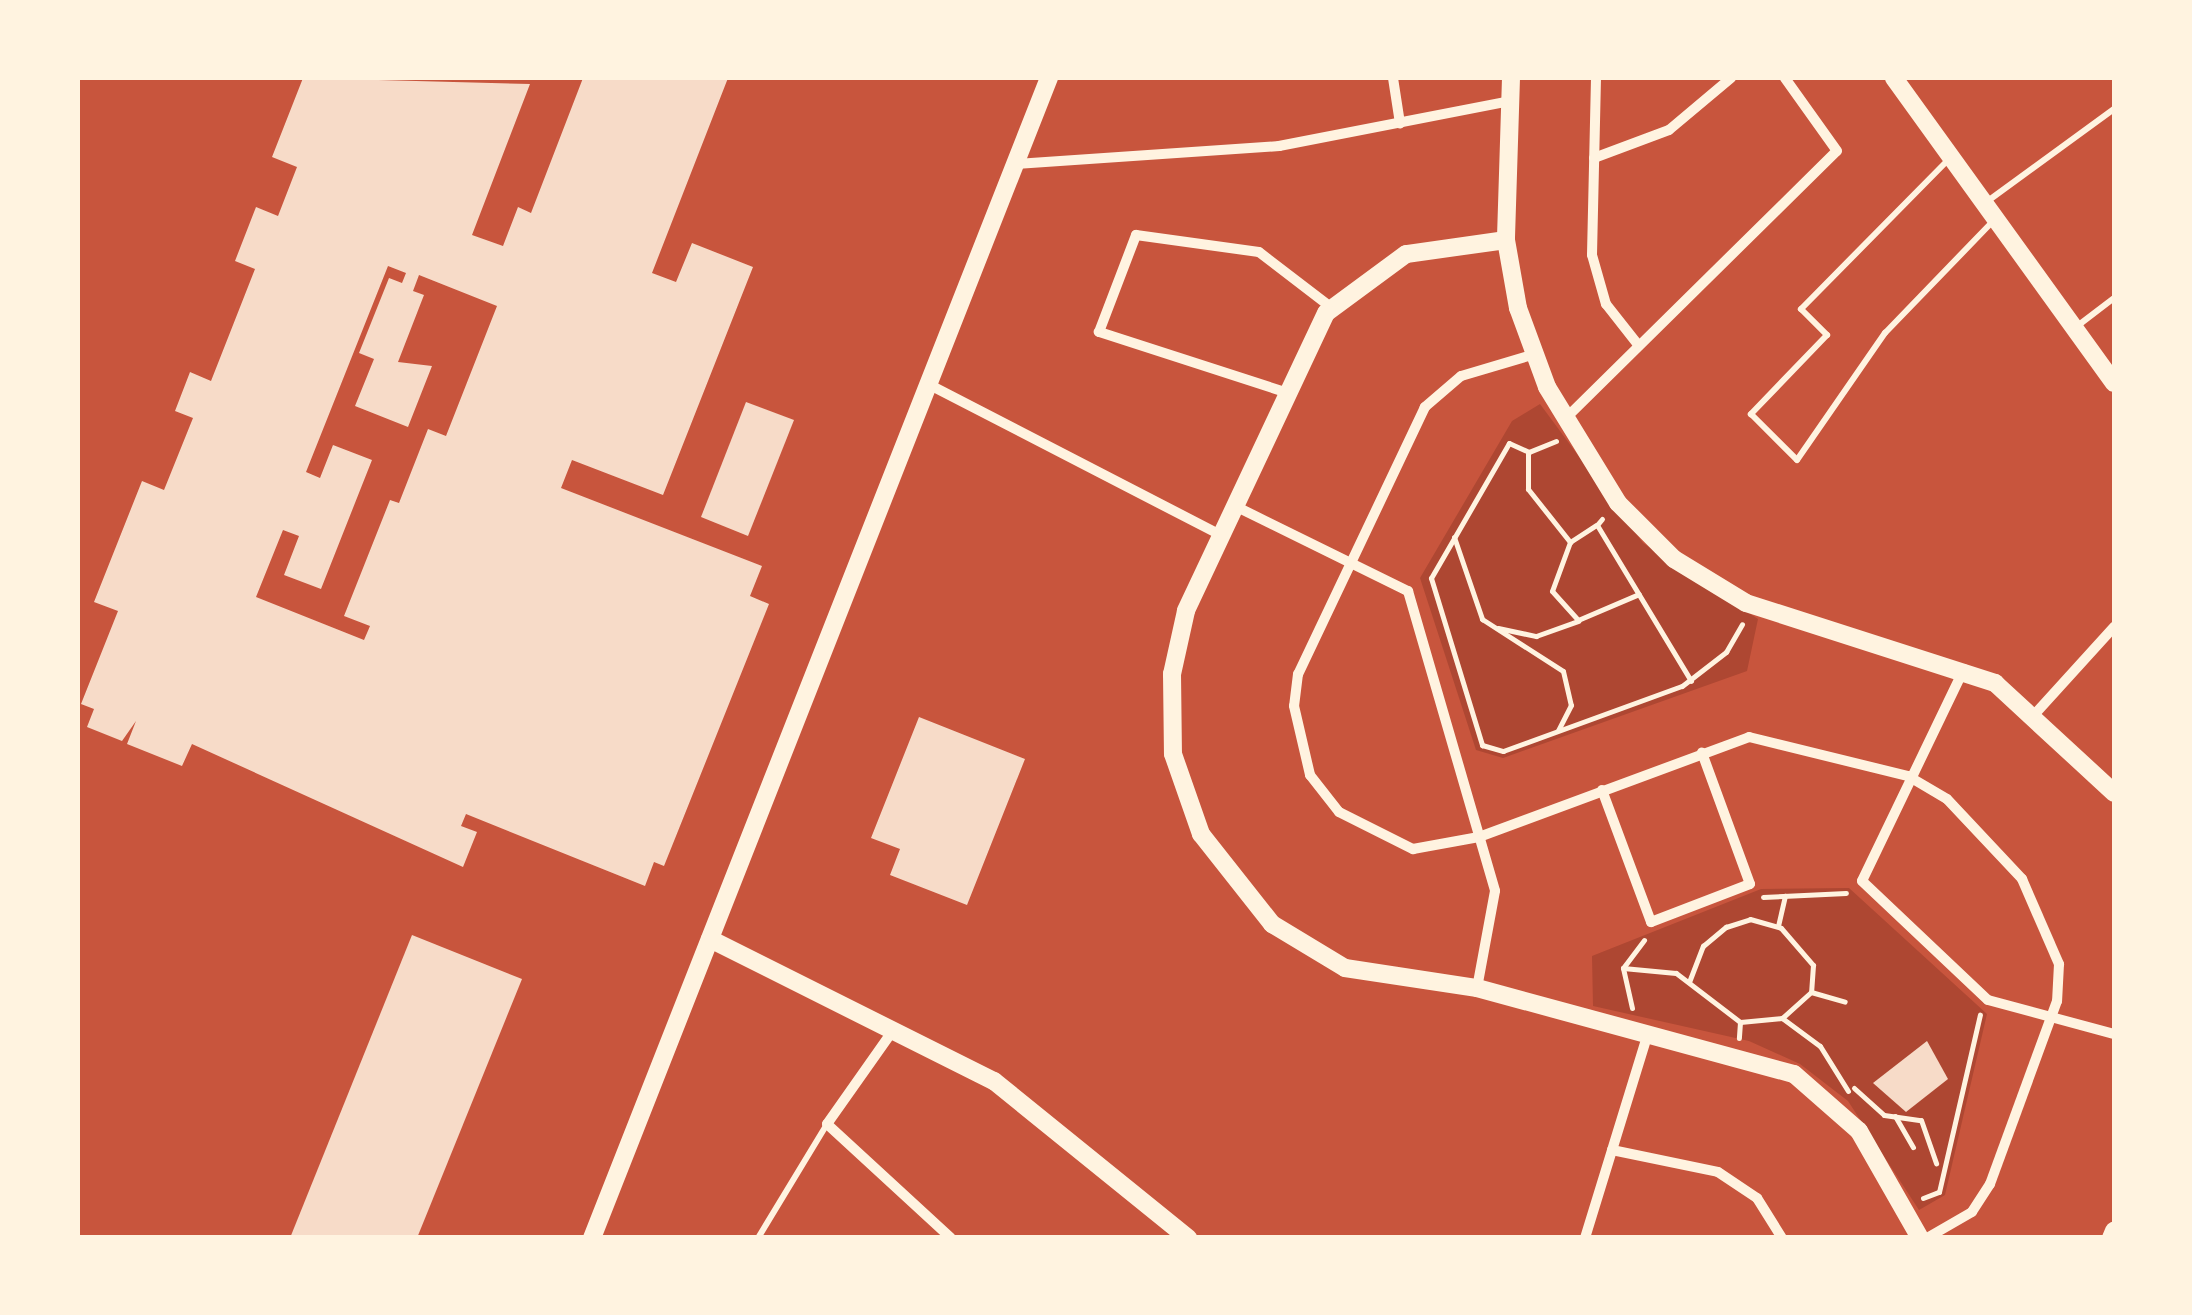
<!DOCTYPE html>
<style>
body{margin:0}
#map{position:relative;width:2192px;height:1315px;overflow:hidden;background:#c8553d;font-family:Commissioner,sans-serif}
div>[style]{position:absolute}
[style*='--x']{left:calc(var(--x)*1px);top:calc(var(--y)*1px);width:calc(var(--w)*1px);rotate:calc(var(--a)*1deg)}
.green>*{inset:0;background:#ae4732}
.building>*{inset:0;background:#f7dbc8}
.path>*{height:5px;margin:-2.5px;padding:0 2.5px;transform-origin:2.5px;border-radius:2.5px;background:#fff3e0}
.service>*{height:6px;margin:-3px;padding:0 3px;transform-origin:3px;border-radius:3px;background:#fff3e0}
.minor>*{height:10px;margin:-5px;padding:0 5px;transform-origin:5px;border-radius:5px;background:#fff3e0}
.tertiary>*{height:18px;margin:-9px;padding:0 9px;transform-origin:9px;border-radius:9px;background:#fff3e0}
span{translate:-50% -50%;white-space:nowrap;text-align:center;line-height:1.15;-webkit-text-stroke:10px #fff3e0;paint-order:stroke}
.frame{position:absolute;inset:0;border:80px solid #fff3e0;pointer-events:none}
</style>
<div id="map">
<div class="green">
<i style="clip-path:polygon(1540px 404px,1643px 543px,1758px 619px,1747px 671px,1503px 758px,1476px 750px,1420px 578px,1512px 421px)"></i>
<i style="clip-path:polygon(1849px 888px,1987px 1014px,1945px 1195px,1919px 1210px,1848px 1101px,1800px 1064px,1749px 1041px,1593px 1006px,1592px 956px,1761px 889px)"></i>
</div>
<div class="building">
<i style="clip-path:polygon(evenodd,303px 78px,530px 84px,472px 235px,503px 246px,518px 207px,531px 213px,583px 78px,728px 78px,652px 273px,676px 282px,692px 243px,753px 267px,663px 495px,572px 460px,561px 488px,762px 566px,750px 596px,769px 604px,664px 866px,654px 862px,645px 886px,466px 814px,461px 826px,477px 832px,463px 867px,192px 744px,182px 766px,127px 744px,136px 721px,122px 741px,87px 727px,94px 709px,81px 704px,118px 611px,94px 602px,142px 481px,164px 490px,193px 418px,175px 411px,190px 372px,211px 381px,255px 269px,235px 261px,256px 207px,278px 216px,297px 167px,272px 157px,303px 78px,388px 266px,406px 273px,402px 283px,389px 278px,359px 353px,374px 359px,355px 406px,408px 427px,432px 366px,398px 362px,424px 295px,413px 291px,419px 275px,497px 306px,446px 436px,428px 429px,399px 503px,390px 500px,344px 616px,370px 626px,364px 640px,256px 597px,283px 530px,299px 536px,284px 575px,321px 589px,372px 460px,333px 445px,320px 478px,306px 472px,388px 266px)"></i>
<i style="clip-path:polygon(746px 402px,794px 420px,748px 536px,701px 517px)"></i>
<i style="clip-path:polygon(919px 717px,1025px 759px,967px 905px,890px 875px,900px 849px,871px 838px)"></i>
<i style="clip-path:polygon(412px 935px,522px 979px,417px 1238px,290px 1238px)"></i>
<i style="clip-path:polygon(1927px 1041px,1948px 1079px,1906px 1112px,1873px 1083px)"></i>
</div>
<div class="path">
<i style="--x:1556;--y:441;--w:29;--a:158"></i>
<i style="--x:1529;--y:452;--w:22;--a:-156"></i>
<i style="--x:1509;--y:443;--w:156;--a:120"></i>
<i style="--x:1431;--y:578;--w:175;--a:73"></i>
<i style="--x:1482;--y:745;--w:22;--a:16"></i>
<i style="--x:1503;--y:751;--w:190;--a:-20"></i>
<i style="--x:1682;--y:686;--w:56;--a:-37.7"></i>
<i style="--x:1726;--y:652;--w:32;--a:-60"></i>
<i style="--x:1528;--y:452;--w:37;--a:90"></i>
<i style="--x:1528;--y:489;--w:68;--a:51.6"></i>
<i style="--x:1570;--y:542;--w:31;--a:-33"></i>
<i style="--x:1602;--y:519;--w:8;--a:130"></i>
<i style="--x:1597;--y:525;--w:182;--a:58.9"></i>
<i style="--x:1454;--y:537;--w:87;--a:71.1"></i>
<i style="--x:1482;--y:619;--w:96;--a:32.7"></i>
<i style="--x:1563;--y:671;--w:35;--a:77"></i>
<i style="--x:1571;--y:705;--w:28;--a:117"></i>
<i style="--x:1570;--y:542;--w:52;--a:110.2"></i>
<i style="--x:1552;--y:591;--w:39;--a:48"></i>
<i style="--x:1578;--y:620;--w:66;--a:-23.1"></i>
<i style="--x:1498;--y:628;--w:39;--a:12"></i>
<i style="--x:1536;--y:636;--w:45;--a:-19.7"></i>
<i style="--x:1763;--y:897;--w:83;--a:-2.8"></i>
<i style="--x:1778;--y:926;--w:31;--a:-77"></i>
<i style="--x:1623;--y:968;--w:53;--a:5.4"></i>
<i style="--x:1676;--y:973;--w:81;--a:37.4"></i>
<i style="--x:1740;--y:1022;--w:16;--a:94"></i>
<i style="--x:1689;--y:982;--w:39;--a:-69"></i>
<i style="--x:1703;--y:946;--w:30;--a:-40"></i>
<i style="--x:1726;--y:927;--w:25;--a:-18"></i>
<i style="--x:1750;--y:919;--w:32;--a:16"></i>
<i style="--x:1781;--y:928;--w:49;--a:49.1"></i>
<i style="--x:1813;--y:965;--w:27;--a:94"></i>
<i style="--x:1811;--y:992;--w:39;--a:138"></i>
<i style="--x:1782;--y:1018;--w:42;--a:174.6"></i>
<i style="--x:1811;--y:992;--w:35;--a:16"></i>
<i style="--x:1632;--y:1008;--w:41;--a:-102.7"></i>
<i style="--x:1623;--y:968;--w:35;--a:-53"></i>
<i style="--x:1782;--y:1018;--w:47;--a:36.4"></i>
<i style="--x:1820;--y:1046;--w:53;--a:58.1"></i>
<i style="--x:1854;--y:1088;--w:40;--a:42"></i>
<i style="--x:1884;--y:1115;--w:37;--a:8"></i>
<i style="--x:1921;--y:1120;--w:46;--a:70.8"></i>
<i style="--x:1895;--y:1116;--w:36;--a:60"></i>
<i style="--x:1923;--y:1198;--w:17;--a:-21"></i>
<i style="--x:1939;--y:1192;--w:182;--a:-77"></i>
</div>
<div class="service">
<i style="--x:1949;--y:159;--w:211;--a:134.6"></i>
<i style="--x:1801;--y:309;--w:37;--a:45"></i>
<i style="--x:1827;--y:335;--w:110;--a:133.9"></i>
<i style="--x:1751;--y:414;--w:65;--a:45"></i>
<i style="--x:1797;--y:460;--w:155;--a:-55.3"></i>
<i style="--x:1885;--y:333;--w:156;--a:-46"></i>
<i style="--x:1985;--y:203;--w:160;--a:-36.1"></i>
<i style="--x:2076;--y:327;--w:48;--a:-37.3"></i>
<i style="--x:758;--y:1238;--w:133;--a:-58.8"></i>
</div>
<div class="minor">
<i style="--x:1393;--y:78;--w:46;--a:81.2"></i>
<i style="--x:1596;--y:78;--w:177;--a:91.3"></i>
<i style="--x:1592;--y:255;--w:51;--a:74.1"></i>
<i style="--x:1606;--y:304;--w:53;--a:51.8"></i>
<i style="--x:1594;--y:158;--w:80;--a:-20.5"></i>
<i style="--x:1669;--y:130;--w:81;--a:-40"></i>
<i style="--x:1016;--y:164;--w:264;--a:-3.9"></i>
<i style="--x:1279;--y:146;--w:235;--a:-11"></i>
<i style="--x:1535;--y:354;--w:77;--a:163.4"></i>
<i style="--x:1461;--y:376;--w:48;--a:139.3"></i>
<i style="--x:1425;--y:407;--w:296;--a:115.4"></i>
<i style="--x:1298;--y:674;--w:32;--a:97"></i>
<i style="--x:1294;--y:706;--w:71;--a:76.9"></i>
<i style="--x:1310;--y:775;--w:47;--a:51.9"></i>
<i style="--x:1339;--y:812;--w:83;--a:26.6"></i>
<i style="--x:1413;--y:849;--w:67;--a:-10.3"></i>
<i style="--x:1479;--y:837;--w:288;--a:-20.3"></i>
<i style="--x:1749;--y:737;--w:164;--a:13.8"></i>
<i style="--x:1908;--y:776;--w:45;--a:30.5"></i>
<i style="--x:1947;--y:799;--w:110;--a:46.8"></i>
<i style="--x:2022;--y:879;--w:93;--a:66.5"></i>
<i style="--x:2059;--y:964;--w:37;--a:93"></i>
<i style="--x:2057;--y:1001;--w:195;--a:110.1"></i>
<i style="--x:1990;--y:1184;--w:33;--a:123"></i>
<i style="--x:1972;--y:1212;--w:52;--a:150"></i>
<i style="--x:928;--y:384;--w:329;--a:27.3"></i>
<i style="--x:1288;--y:393;--w:199;--a:-162.1"></i>
<i style="--x:1099;--y:332;--w:104;--a:-69.1"></i>
<i style="--x:1136;--y:235;--w:124;--a:7.9"></i>
<i style="--x:1259;--y:252;--w:92;--a:37.5"></i>
<i style="--x:1566;--y:418;--w:380;--a:-44.6"></i>
<i style="--x:1837;--y:151;--w:90;--a:-125.5"></i>
<i style="--x:1235;--y:506;--w:193;--a:26.2"></i>
<i style="--x:1408;--y:591;--w:312;--a:73.8"></i>
<i style="--x:1495;--y:891;--w:99;--a:100.5"></i>
<i style="--x:1964;--y:669;--w:235;--a:115.7"></i>
<i style="--x:1862;--y:881;--w:173;--a:43.4"></i>
<i style="--x:1988;--y:1000;--w:131;--a:15.1"></i>
<i style="--x:2035;--y:714;--w:118;--a:-47.8"></i>
<i style="--x:1602;--y:790;--w:141;--a:69.6"></i>
<i style="--x:1651;--y:922;--w:106;--a:-21"></i>
<i style="--x:1750;--y:884;--w:140;--a:-110.1"></i>
<i style="--x:894;--y:1029;--w:116;--a:125.2"></i>
<i style="--x:827;--y:1124;--w:168;--a:42.6"></i>
<i style="--x:1612;--y:1150;--w:108;--a:11.7"></i>
<i style="--x:1718;--y:1172;--w:47;--a:33.7"></i>
<i style="--x:1757;--y:1198;--w:47;--a:58"></i>
<i style="--x:1585;--y:1238;--w:214;--a:-72.9"></i>
</div>
<div class="tertiary">
<i style="--x:1511;--y:78;--w:162;--a:91.8"></i>
<i style="--x:1506;--y:240;--w:69;--a:80"></i>
<i style="--x:1518;--y:308;--w:84;--a:69.8"></i>
<i style="--x:1547;--y:387;--w:136;--a:58.5"></i>
<i style="--x:1618;--y:503;--w:79;--a:45"></i>
<i style="--x:1674;--y:559;--w:84;--a:31.4"></i>
<i style="--x:1746;--y:603;--w:262;--a:17.8"></i>
<i style="--x:1995;--y:683;--w:162;--a:42.7"></i>
<i style="--x:1894;--y:78;--w:376;--a:54.2"></i>
<i style="--x:1506;--y:240;--w:101;--a:172"></i>
<i style="--x:1406;--y:254;--w:99;--a:143.6"></i>
<i style="--x:1326;--y:313;--w:329;--a:115.2"></i>
<i style="--x:1186;--y:611;--w:65;--a:102.5"></i>
<i style="--x:1172;--y:674;--w:80;--a:89.3"></i>
<i style="--x:1173;--y:754;--w:85;--a:70.7"></i>
<i style="--x:1201;--y:834;--w:115;--a:51.7"></i>
<i style="--x:1272;--y:924;--w:85;--a:31.1"></i>
<i style="--x:1345;--y:968;--w:134;--a:8.6"></i>
<i style="--x:1477;--y:988;--w:328;--a:15.2"></i>
<i style="--x:1794;--y:1074;--w:86;--a:41.2"></i>
<i style="--x:1859;--y:1131;--w:123;--a:60.3"></i>
<i style="--x:710;--y:939;--w:318;--a:26.6"></i>
<i style="--x:994;--y:1081;--w:250;--a:39"></i>
<i style="--x:592;--y:1238;--w:1247;--a:-68.5"></i>
<i style="--x:2111;--y:1238;--w:8;--a:-67"></i>
</div>
<div class="frame"></div>
</div>
